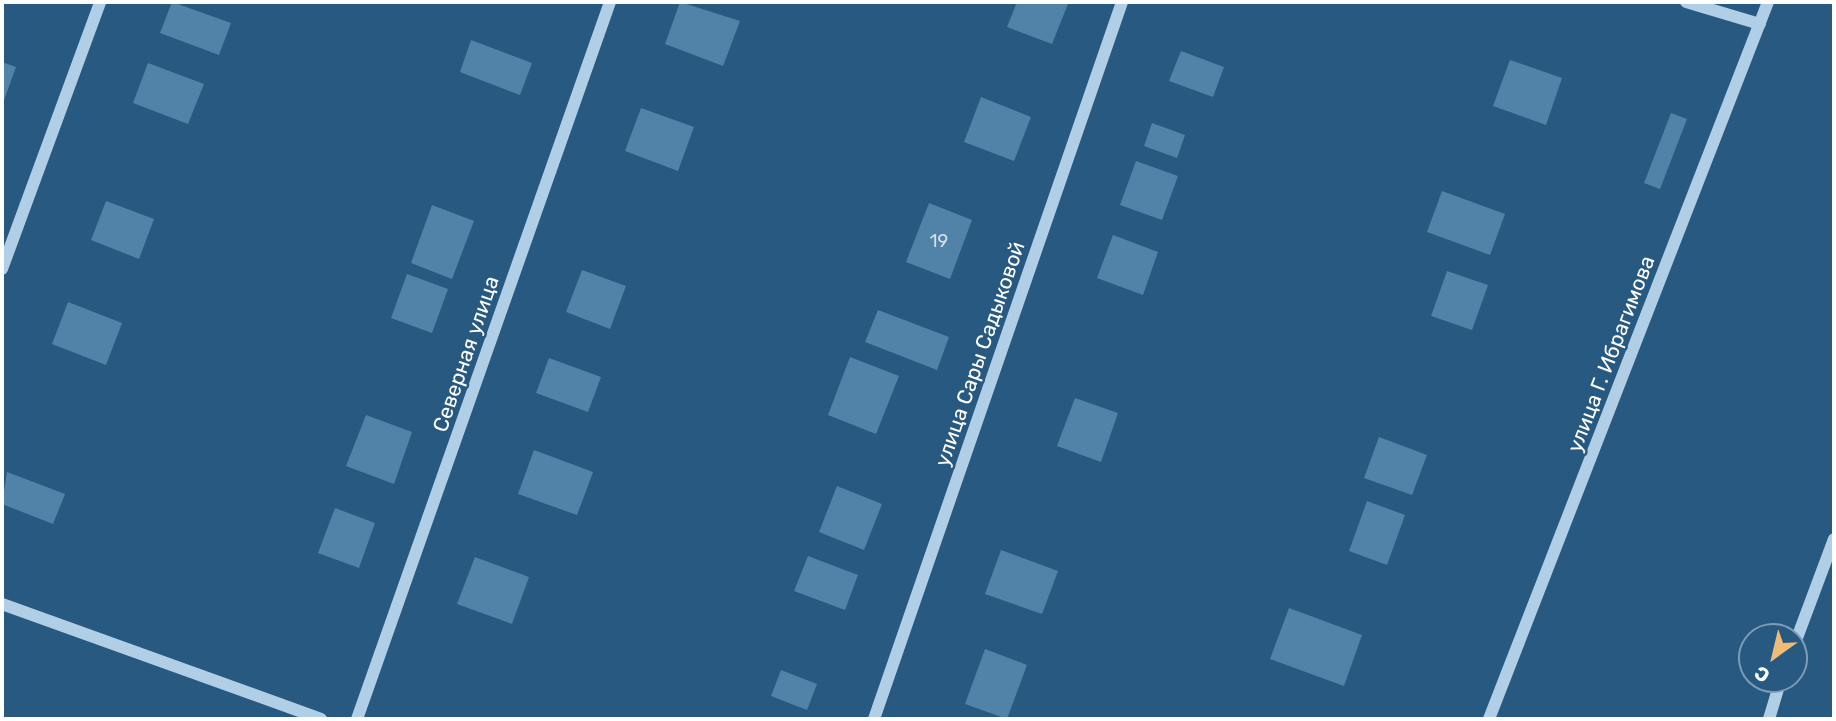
<!DOCTYPE html>
<meta charset="utf-8">
<style>
body{margin:0}
#map{position:relative;width:1836px;height:721px;overflow:hidden;background:#285981;font-family:Rubik,sans-serif}
div>[style]{position:absolute}
[style*='--x']{left:calc(var(--x)*1px);top:calc(var(--y)*1px);width:calc(var(--w)*1px);rotate:calc(var(--a)*1deg)}
.building>*{inset:0;background:#5183a9}
.minor>*{height:12px;margin:-6px;padding:0 6px;transform-origin:6px;border-radius:6px;background:#b0cfe6}
span{translate:-50% -50%;white-space:nowrap;text-align:center;line-height:1.15;-webkit-text-stroke:5px #285981;paint-order:stroke}
.number-label{font-size:18px;color:#d4e0ea}
.number-label span{-webkit-text-stroke-width:0}
.street-label{font-size:21px;color:#fff}
.frame{position:absolute;inset:0;border:4px solid #fff;pointer-events:none}
.north{position:absolute;left:1738px;top:623px;width:70px;height:70px;box-sizing:border-box;background:#285981;border:2px solid #7e9bb3;border-radius:50%;rotate:214deg;font-size:19px;font-weight:700;line-height:28px;text-align:center;color:#fff}
.north::after{content:'';display:block;margin:auto;width:24px;height:32px;background:#edbd77;clip-path:polygon(50% 0,100% 100%,50% 72%,0 100%)}
</style>
<div id="map">
<div class="building">
<i style="clip-path:polygon(172px 2px,231px 23px,219px 55px,160px 33px)"></i>
<i style="clip-path:polygon(680px 2px,740px 21px,723px 66px,665px 44px)"></i>
<i style="clip-path:polygon(1017px 2px,1068px 4px,1052px 44px,1007px 27px)"></i>
<i style="clip-path:polygon(471px 40px,532px 63px,520px 95px,460px 72px)"></i>
<i style="clip-path:polygon(1181px 51px,1224px 67px,1213px 97px,1169px 81px)"></i>
<i style="clip-path:polygon(1510px 60px,1562px 78px,1546px 125px,1493px 106px)"></i>
<i style="clip-path:polygon(2px 62px,16px 67px,4px 100px,2px 99px)"></i>
<i style="clip-path:polygon(148px 63px,204px 84px,188px 124px,133px 103px)"></i>
<i style="clip-path:polygon(981px 97px,1031px 117px,1014px 161px,964px 142px)"></i>
<i style="clip-path:polygon(641px 108px,694px 127px,678px 171px,625px 151px)"></i>
<i style="clip-path:polygon(1671px 113px,1687px 119px,1660px 189px,1644px 183px)"></i>
<i style="clip-path:polygon(1152px 123px,1185px 135px,1177px 158px,1144px 146px)"></i>
<i style="clip-path:polygon(1136px 161px,1178px 176px,1162px 220px,1120px 205px)"></i>
<i style="clip-path:polygon(1442px 191px,1505px 214px,1490px 255px,1427px 232px)"></i>
<i style="clip-path:polygon(106px 201px,154px 219px,139px 259px,91px 240px)"></i>
<i style="clip-path:polygon(929px 203px,972px 220px,950px 279px,906px 262px)"></i>
<i style="clip-path:polygon(432px 205px,474px 221px,452px 279px,411px 263px)"></i>
<i style="clip-path:polygon(1113px 235px,1158px 252px,1143px 295px,1097px 278px)"></i>
<i style="clip-path:polygon(582px 270px,626px 286px,610px 329px,566px 312px)"></i>
<i style="clip-path:polygon(1447px 271px,1488px 285px,1472px 330px,1431px 316px)"></i>
<i style="clip-path:polygon(407px 274px,448px 289px,432px 333px,391px 318px)"></i>
<i style="clip-path:polygon(68px 302px,122px 323px,106px 365px,52px 344px)"></i>
<i style="clip-path:polygon(878px 310px,949px 337px,937px 370px,865px 342px)"></i>
<i style="clip-path:polygon(850px 357px,899px 376px,876px 434px,828px 415px)"></i>
<i style="clip-path:polygon(549px 358px,601px 377px,588px 412px,536px 393px)"></i>
<i style="clip-path:polygon(1075px 398px,1118px 413px,1101px 462px,1057px 446px)"></i>
<i style="clip-path:polygon(366px 415px,412px 432px,394px 484px,346px 466px)"></i>
<i style="clip-path:polygon(1379px 437px,1427px 455px,1412px 495px,1364px 478px)"></i>
<i style="clip-path:polygon(534px 450px,593px 472px,577px 515px,518px 494px)"></i>
<i style="clip-path:polygon(7px 472px,65px 494px,53px 524px,2px 504px)"></i>
<i style="clip-path:polygon(837px 486px,882px 504px,864px 550px,819px 532px)"></i>
<i style="clip-path:polygon(1367px 501px,1405px 515px,1387px 565px,1349px 551px)"></i>
<i style="clip-path:polygon(335px 508px,375px 523px,359px 568px,318px 553px)"></i>
<i style="clip-path:polygon(1001px 550px,1058px 571px,1042px 614px,985px 594px)"></i>
<i style="clip-path:polygon(808px 556px,858px 575px,845px 610px,794px 591px)"></i>
<i style="clip-path:polygon(475px 557px,529px 577px,512px 624px,457px 604px)"></i>
<i style="clip-path:polygon(1289px 608px,1362px 635px,1344px 686px,1270px 659px)"></i>
<i style="clip-path:polygon(985px 649px,1027px 665px,1007px 719px,965px 704px)"></i>
<i style="clip-path:polygon(781px 670px,817px 684px,807px 710px,771px 696px)"></i>
</div>
<div class="minor">
<i style="--x:1686;--y:2;--w:77;--a:16.6"></i>
<i style="--x:2;--y:269;--w:284;--a:-69.8"></i>
<i style="--x:2;--y:604;--w:339;--a:19.8"></i>
<i style="--x:1794;--y:646;--w:114;--a:-69.5"></i>
<i style="--x:357;--y:719;--w:760;--a:-70.56"></i>
<i style="--x:874;--y:719;--w:759;--a:-70.92"></i>
<i style="--x:1489;--y:719;--w:769;--a:-68.74"></i>
<i style="--x:1769;--y:719;--w:42;--a:-73.3"></i>
</div>
<div class="number-label">
<span style="left:939px;top:241px">19</span>
</div>
<div class="street-label">
<span style="left:466px;top:354px;rotate:-71deg">Северная улица</span>
<span style="left:980px;top:354px;rotate:-71deg">улица Сары Садыковой</span>
<span style="left:1611px;top:354px;rotate:-69deg">улица Г. Ибрагимова</span>
</div>
<div class="frame"></div>
<div class="north">С</div>
</div>
